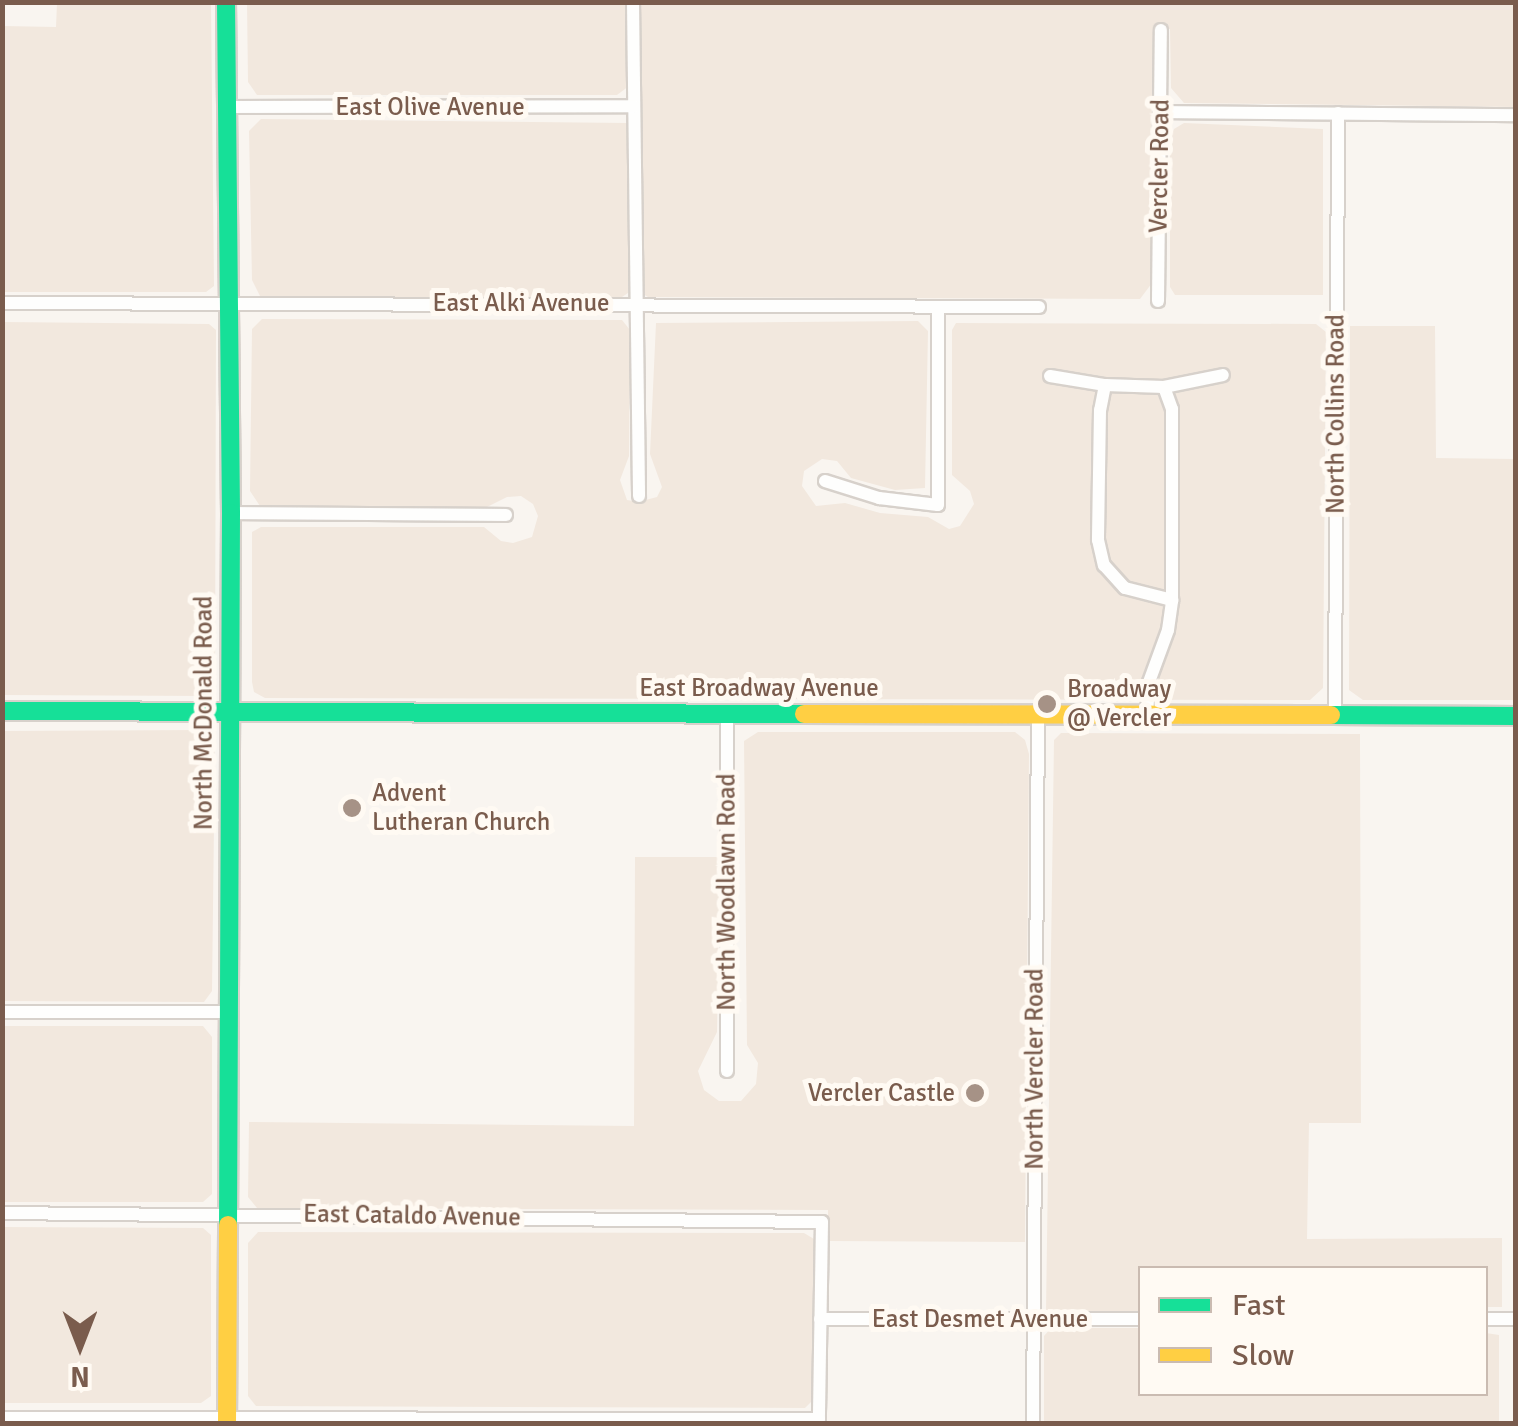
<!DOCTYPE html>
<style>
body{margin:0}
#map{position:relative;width:1518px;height:1426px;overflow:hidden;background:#f9f5f0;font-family:Signika,sans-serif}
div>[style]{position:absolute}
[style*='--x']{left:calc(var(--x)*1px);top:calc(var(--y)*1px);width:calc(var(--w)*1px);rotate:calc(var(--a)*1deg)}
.residential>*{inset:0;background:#f2e8de}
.roads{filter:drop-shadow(2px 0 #d7d1cb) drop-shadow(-2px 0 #d7d1cb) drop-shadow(0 2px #d7d1cb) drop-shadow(0 -2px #d7d1cb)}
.street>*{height:12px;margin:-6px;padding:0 6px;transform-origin:6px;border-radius:6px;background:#fefefd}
.fast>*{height:18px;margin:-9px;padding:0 9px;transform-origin:9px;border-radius:9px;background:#16e098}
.slow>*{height:18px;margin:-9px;padding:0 9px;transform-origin:9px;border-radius:9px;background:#ffcf43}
.dots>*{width:28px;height:28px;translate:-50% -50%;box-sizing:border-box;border:5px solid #fffaf3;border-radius:50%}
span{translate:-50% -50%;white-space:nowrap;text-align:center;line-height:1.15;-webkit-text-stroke:10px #fffaf3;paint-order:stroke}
.street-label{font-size:25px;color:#7a5c4d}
.poi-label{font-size:25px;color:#7a5c4d}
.left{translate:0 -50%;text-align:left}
.right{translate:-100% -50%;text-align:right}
.frame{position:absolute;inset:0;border:5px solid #7a5c4d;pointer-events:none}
.legend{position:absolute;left:1138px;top:1266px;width:350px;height:130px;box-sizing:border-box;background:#fffaf3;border:2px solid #cabbb1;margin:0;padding:12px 18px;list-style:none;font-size:30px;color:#7a5c4d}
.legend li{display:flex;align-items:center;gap:20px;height:50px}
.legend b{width:50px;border:2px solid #cabbb1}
.north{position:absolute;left:30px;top:1296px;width:100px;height:100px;-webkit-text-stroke:8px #fffaf3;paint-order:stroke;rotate:180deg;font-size:28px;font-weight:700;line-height:40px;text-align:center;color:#7a5c4d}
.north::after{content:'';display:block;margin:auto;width:35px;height:45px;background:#7a5c4d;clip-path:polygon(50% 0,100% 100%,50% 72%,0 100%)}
</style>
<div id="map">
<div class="residential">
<i style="clip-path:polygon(57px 3px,211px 3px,214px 286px,206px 292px,3px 292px,3px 26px,56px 27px)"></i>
<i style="clip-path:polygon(247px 3px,627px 3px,629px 86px,617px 95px,257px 95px,248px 82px)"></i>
<i style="clip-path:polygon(639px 3px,1515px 3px,1515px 107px,1184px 103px,1171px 88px,1170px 29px,1154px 29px,1152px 283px,1140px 299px,648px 297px,643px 294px)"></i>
<i style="clip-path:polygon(261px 119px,628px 123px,628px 293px,622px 297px,261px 298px,252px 280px,249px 131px)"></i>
<i style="clip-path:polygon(1184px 123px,1323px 129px,1323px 295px,1175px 295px,1170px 287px,1170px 138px,1174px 129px)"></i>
<i style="clip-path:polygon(262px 319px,622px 320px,630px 330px,629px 456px,620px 480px,627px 500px,638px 502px,657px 497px,662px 487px,650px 454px,656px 323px,918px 321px,928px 331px,925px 488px,895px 490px,851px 478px,837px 461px,822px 459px,804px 471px,802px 486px,816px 506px,845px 503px,880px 513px,928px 517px,949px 529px,960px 526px,974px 504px,970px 491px,952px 475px,952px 330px,956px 323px,1316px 324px,1326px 332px,1323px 688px,1310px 700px,265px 698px,254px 692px,252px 682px,252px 532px,261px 527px,484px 527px,501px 541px,513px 543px,532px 537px,538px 516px,533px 504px,521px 496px,507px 497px,485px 508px,260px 506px,250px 491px,252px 329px)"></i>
<i style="clip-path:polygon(3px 322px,209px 324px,216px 330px,215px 689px,207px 696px,3px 695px)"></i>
<i style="clip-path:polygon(1350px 326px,1435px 326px,1436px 458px,1515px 459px,1515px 700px,1363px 700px,1349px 690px)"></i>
<i style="clip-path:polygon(202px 730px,215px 740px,212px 991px,204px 1002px,3px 1001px,3px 731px)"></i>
<i style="clip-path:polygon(758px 732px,1015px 732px,1025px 740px,1029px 754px,1025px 1242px,828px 1241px,828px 1210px,257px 1208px,248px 1197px,249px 1122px,634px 1126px,635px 857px,720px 857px,717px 1032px,698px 1071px,704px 1090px,719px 1101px,741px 1101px,756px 1084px,758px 1063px,747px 1045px,744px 741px)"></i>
<i style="clip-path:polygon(1061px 733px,1360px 734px,1361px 1123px,1309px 1123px,1307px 1239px,1502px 1238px,1502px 1307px,1486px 1307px,1486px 1268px,1140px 1268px,1140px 1315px,1046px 1312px,1054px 740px)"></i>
<i style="clip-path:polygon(3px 1026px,203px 1026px,212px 1037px,212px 1194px,203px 1202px,3px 1202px)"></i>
<i style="clip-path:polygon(3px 1227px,203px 1228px,211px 1235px,211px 1396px,201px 1403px,3px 1403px)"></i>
<i style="clip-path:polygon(258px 1232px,804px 1233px,814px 1239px,818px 1249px,816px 1397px,805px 1408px,256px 1406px,248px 1396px,248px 1243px)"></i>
<i style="clip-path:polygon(1051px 1328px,1140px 1328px,1140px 1394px,1486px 1394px,1486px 1333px,1499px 1335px,1499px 1423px,1044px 1423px,1044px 1336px)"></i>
</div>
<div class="roads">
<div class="street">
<i style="--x:633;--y:2;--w:494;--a:89.3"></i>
<i style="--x:226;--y:107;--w:408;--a:-0.1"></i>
<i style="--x:1161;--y:112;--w:355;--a:0.5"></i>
<i style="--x:1158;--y:301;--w:271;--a:-89.4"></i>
<i style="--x:2;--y:303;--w:1037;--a:0.22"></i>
<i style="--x:1050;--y:376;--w:56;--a:9.3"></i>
<i style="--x:1105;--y:385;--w:59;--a:1.9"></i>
<i style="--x:1164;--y:387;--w:60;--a:-11.5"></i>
<i style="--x:1105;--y:385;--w:25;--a:101"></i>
<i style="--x:1100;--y:410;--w:130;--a:90.9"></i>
<i style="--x:1098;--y:540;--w:26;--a:77"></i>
<i style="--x:1104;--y:565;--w:31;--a:48"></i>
<i style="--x:1125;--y:588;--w:49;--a:14.3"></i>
<i style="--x:825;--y:481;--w:57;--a:17.5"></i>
<i style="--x:879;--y:498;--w:59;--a:6.8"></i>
<i style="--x:938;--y:505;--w:197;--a:-90"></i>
<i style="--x:231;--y:513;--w:275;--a:0.4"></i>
<i style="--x:727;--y:713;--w:358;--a:90"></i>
<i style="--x:1147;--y:714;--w:32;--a:-86"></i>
<i style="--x:1149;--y:682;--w:55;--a:-69.9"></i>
<i style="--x:1168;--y:630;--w:30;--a:-82"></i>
<i style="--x:1172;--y:600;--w:191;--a:-90"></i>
<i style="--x:1172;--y:409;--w:23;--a:-110"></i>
<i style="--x:1335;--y:714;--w:601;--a:-89.71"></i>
<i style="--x:2;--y:1012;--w:226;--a:0"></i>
<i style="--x:2;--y:1213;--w:820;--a:0.63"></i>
<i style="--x:822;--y:1222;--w:197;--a:90.9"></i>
<i style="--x:819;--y:1419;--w:817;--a:-179.93"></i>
<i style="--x:820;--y:1319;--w:320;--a:0"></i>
<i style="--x:1486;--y:1319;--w:30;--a:0"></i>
<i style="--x:1033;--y:1424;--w:710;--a:-89.6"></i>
</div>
<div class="fast">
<i style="--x:226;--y:2;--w:511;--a:89.44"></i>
<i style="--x:231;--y:513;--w:712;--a:90.24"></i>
<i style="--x:2;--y:711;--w:802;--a:0.21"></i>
<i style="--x:1331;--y:715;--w:185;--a:0.3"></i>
</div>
<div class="slow">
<i style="--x:804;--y:714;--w:527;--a:0.11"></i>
<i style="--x:227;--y:1424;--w:199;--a:-89.7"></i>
</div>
</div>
<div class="dots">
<i style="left:1047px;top:704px;background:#a69286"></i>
<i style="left:352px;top:808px;background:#a69286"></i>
<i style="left:975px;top:1093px;background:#a69286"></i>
</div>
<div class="street-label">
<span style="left:430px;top:107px">East Olive Avenue</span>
<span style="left:1160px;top:166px;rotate:-89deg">Vercler Road</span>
<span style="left:521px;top:303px">East Alki Avenue</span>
<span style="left:1336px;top:414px;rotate:-90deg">North Collins Road</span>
<span style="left:759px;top:688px">East Broadway Avenue</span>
<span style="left:204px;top:713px;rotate:-90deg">North McDonald Road</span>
<span style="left:727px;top:892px;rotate:-90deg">North Woodlawn Road</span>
<span style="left:1035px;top:1069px;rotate:-90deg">North Vercler Road</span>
<span style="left:412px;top:1216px;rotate:1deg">East Cataldo Avenue</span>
<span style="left:980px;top:1319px">East Desmet Avenue</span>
</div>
<div class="poi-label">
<span class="left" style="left:1067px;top:704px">Broadway<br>@ Vercler</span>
<span class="left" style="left:372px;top:808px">Advent<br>Lutheran Church</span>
<span class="right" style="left:955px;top:1093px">Vercler Castle</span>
</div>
<div class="frame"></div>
<ul class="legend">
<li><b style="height:12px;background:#16e098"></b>Fast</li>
<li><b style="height:12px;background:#ffcf43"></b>Slow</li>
</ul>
<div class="north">N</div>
</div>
